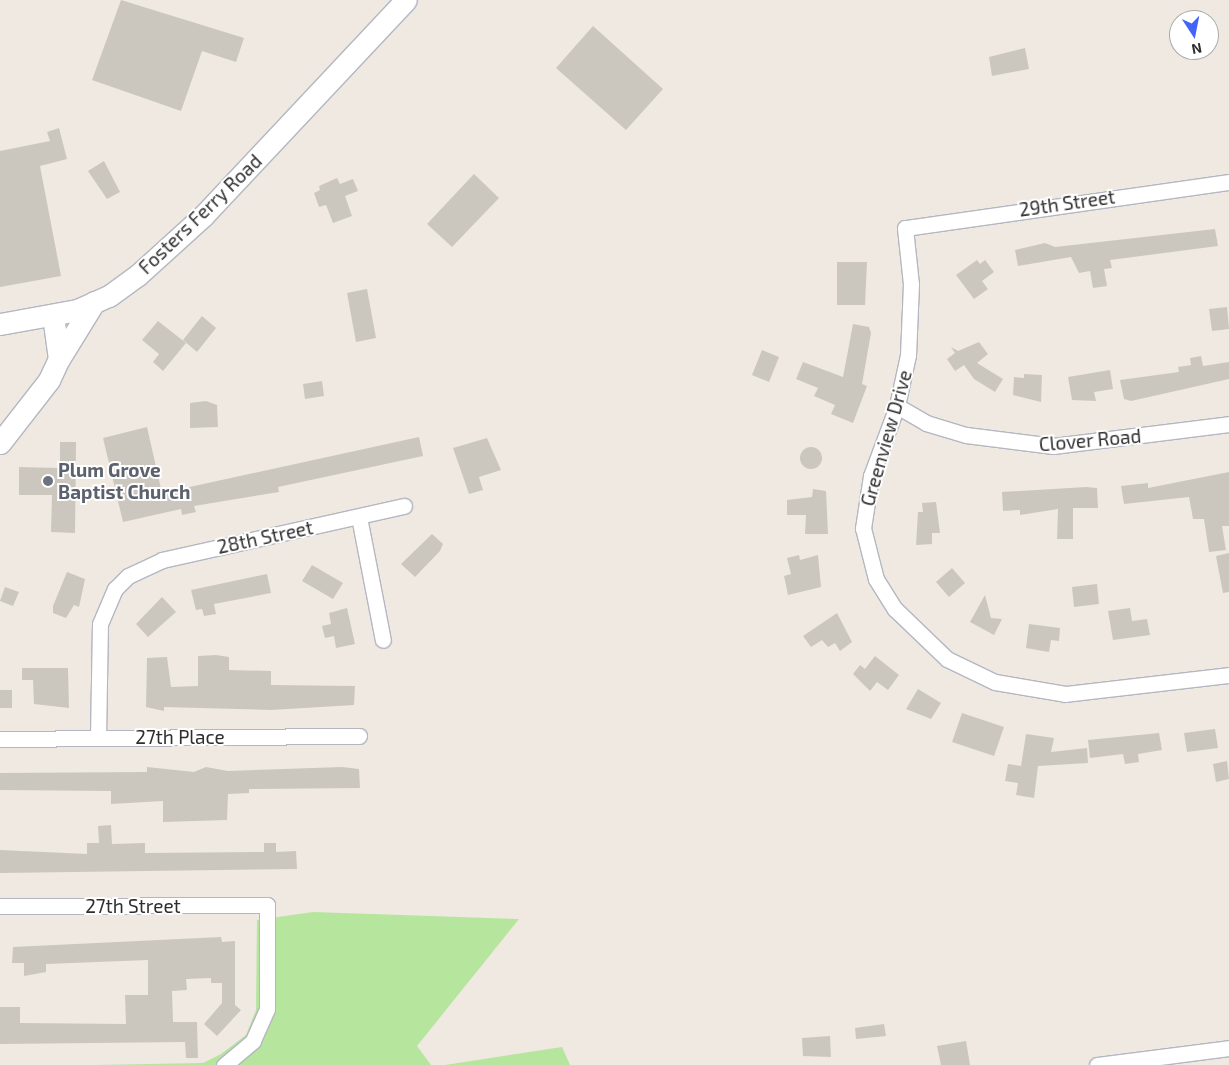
<!DOCTYPE html>
<style>
body{margin:0}
#map{position:relative;width:1229px;height:1065px;overflow:hidden;background:#efe9e1;font-family:"Exo 2",sans-serif}
div>[style]{position:absolute}
[style*='--x']{left:calc(var(--x)*1px);top:calc(var(--y)*1px);width:calc(var(--w)*1px);rotate:calc(var(--a)*1deg)}
.green>*{inset:0;background:#b6e59e}
.building>*{inset:0;background:#cbc7bf}
.round{border-radius:50%}
.roads{filter:drop-shadow(1px 0 #b4b7c1) drop-shadow(-1px 0 #b4b7c1) drop-shadow(0 1px #b4b7c1) drop-shadow(0 -1px #b4b7c1)}
.street>*{height:15px;margin:-7.5px;padding:0 7.5px;transform-origin:7.5px;border-radius:7.5px;background:#fff}
.secondary>*{height:21px;margin:-10.5px;padding:0 10.5px;transform-origin:10.5px;border-radius:10.5px;background:#fff}
.dots>*{width:14px;height:14px;translate:-50% -50%;box-sizing:border-box;border:2px solid #fff;border-radius:50%}
span{translate:-50% -50%;white-space:nowrap;text-align:center;line-height:1.15;-webkit-text-stroke:4px #fff;paint-order:stroke}
.street-label{font-size:19px;color:#2e2e2e}
.worship-label{font-size:19px;color:#5b616d;font-weight:700}
.left{translate:0 -50%;text-align:left}
.north{position:absolute;left:1169px;top:10px;width:50px;height:50px;box-sizing:border-box;background:#fff;border:1px solid #ababab;border-radius:50%;rotate:169deg;font-size:14px;font-weight:700;line-height:20px;text-align:center;color:#2e2e2e}
.north::after{content:'';display:block;margin:auto;width:18px;height:22px;background:#4264fb;clip-path:polygon(50% 0,100% 100%,50% 72%,0 100%)}
</style>
<div id="map">
<div class="green">
<i style="clip-path:polygon(313px 912px,519px 919px,417px 1046px,431px 1065px,96px 1065px,203px 1063px,221px 1054px,246px 1035px,256px 1010px,257px 920px)"></i>
<i style="clip-path:polygon(562px 1047px,570px 1065px,445px 1065px)"></i>
</div>
<div class="building">
<i style="clip-path:polygon(121px 0,244px 38px,236px 62px,202px 51px,181px 111px,92px 80px)"></i>
<i style="clip-path:polygon(593px 26px,663px 89px,626px 130px,556px 68px)"></i>
<i style="clip-path:polygon(1025px 48px,1029px 69px,992px 76px,989px 57px)"></i>
<i style="clip-path:polygon(59px 128px,67px 159px,40px 166px,61px 276px,0 287px,0 151px,50px 141px,47px 132px)"></i>
<i style="clip-path:polygon(104px 161px,120px 192px,107px 199px,88px 171px)"></i>
<i style="clip-path:polygon(474px 174px,499px 198px,452px 247px,427px 224px)"></i>
<i style="clip-path:polygon(337px 178px,340px 184px,353px 179px,358px 191px,345px 196px,352px 216px,333px 223px,326px 205px,319px 207px,314px 193px,320px 190px,319px 186px)"></i>
<i style="clip-path:polygon(1215px 229px,1218px 246px,1110px 260px,1112px 268px,1104px 269px,1107px 286px,1093px 288px,1090px 271px,1079px 273px,1071px 257px,1018px 266px,1015px 250px,1045px 243px,1055px 247px)"></i>
<i style="clip-path:polygon(977px 260px,980px 264px,985px 260px,994px 272px,982px 281px,988px 289px,974px 299px,956px 275px)"></i>
<i style="clip-path:polygon(837px 262px,867px 262px,865px 305px,837px 305px)"></i>
<i style="clip-path:polygon(367px 289px,376px 338px,356px 342px,347px 293px)"></i>
<i style="clip-path:polygon(1227px 307px,1229px 329px,1212px 331px,1209px 309px)"></i>
<i style="clip-path:polygon(202px 316px,216px 328px,197px 352px,183px 340px)"></i>
<i style="clip-path:polygon(158px 321px,186px 343px,163px 371px,153px 362px,159px 354px,142px 340px)"></i>
<i style="clip-path:polygon(853px 324px,869px 327px,871px 333px,862px 384px,867px 386px,853px 423px,831px 414px,835px 405px,814px 396px,818px 388px,796px 379px,803px 362px,843px 377px)"></i>
<i style="clip-path:polygon(979px 342px,988px 354px,977px 363px,1003px 379px,995px 392px,974px 379px,964px 365px,955px 371px,947px 359px,955px 353px,951px 347px,958px 351px)"></i>
<i style="clip-path:polygon(762px 350px,779px 357px,769px 382px,752px 375px)"></i>
<i style="clip-path:polygon(1201px 356px,1203px 366px,1229px 362px,1229px 379px,1131px 401px,1124px 399px,1120px 380px,1179px 372px,1178px 367px,1191px 365px,1190px 358px)"></i>
<i style="clip-path:polygon(1110px 370px,1113px 389px,1094px 392px,1096px 401px,1072px 400px,1068px 377px)"></i>
<i style="clip-path:polygon(1024px 374px,1042px 375px,1041px 402px,1013px 395px,1014px 377px,1024px 378px)"></i>
<i style="clip-path:polygon(322px 381px,324px 396px,305px 399px,303px 384px)"></i>
<i style="clip-path:polygon(206px 401px,217px 405px,218px 427px,190px 428px,190px 403px)"></i>
<i style="clip-path:polygon(147px 427px,162px 493px,419px 437px,423px 456px,278px 487px,279px 492px,194px 506px,196px 512px,182px 515px,181px 509px,123px 522px,103px 438px)"></i>
<i style="clip-path:polygon(487px 438px,501px 470px,479px 477px,483px 490px,469px 494px,453px 448px)"></i>
<i style="clip-path:polygon(60px 442px,76px 442px,75px 533px,51px 532px,52px 495px,19px 495px,19px 467px,60px 468px)"></i>
<i class="round" style="left:800px;top:447px;width:22px;height:22px"></i>
<i style="clip-path:polygon(1229px 472px,1229px 526px,1222px 526px,1226px 550px,1209px 552px,1204px 519px,1193px 519px,1189px 497px,1124px 504px,1121px 486px,1148px 483px,1148px 488px)"></i>
<i style="clip-path:polygon(1086px 487px,1097px 488px,1098px 508px,1073px 508px,1073px 539px,1057px 539px,1058px 509px,1020px 515px,1020px 510px,1003px 511px,1002px 492px)"></i>
<i style="clip-path:polygon(813px 489px,826px 491px,828px 534px,805px 534px,806px 515px,787px 515px,787px 500px,812px 497px)"></i>
<i style="clip-path:polygon(936px 502px,940px 533px,932px 533px,932px 544px,916px 545px,918px 512px,923px 512px,922px 503px)"></i>
<i style="clip-path:polygon(432px 534px,443px 544px,440px 551px,415px 577px,401px 564px)"></i>
<i style="clip-path:polygon(1229px 553px,1229px 592px,1223px 593px,1216px 556px)"></i>
<i style="clip-path:polygon(799px 555px,800px 560px,818px 555px,821px 587px,788px 595px,784px 576px,791px 574px,787px 558px)"></i>
<i style="clip-path:polygon(312px 565px,343px 583px,333px 599px,302px 581px)"></i>
<i style="clip-path:polygon(952px 568px,965px 583px,949px 597px,936px 582px)"></i>
<i style="clip-path:polygon(67px 572px,85px 579px,79px 607px,74px 605px,66px 618px,53px 613px,53px 606px)"></i>
<i style="clip-path:polygon(267px 574px,271px 593px,214px 604px,216px 614px,204px 616px,202px 609px,196px 610px,191px 590px)"></i>
<i style="clip-path:polygon(1097px 584px,1099px 604px,1074px 607px,1072px 587px)"></i>
<i style="clip-path:polygon(5px 587px,19px 592px,13px 606px,0 601px)"></i>
<i style="clip-path:polygon(985px 595px,991px 618px,1002px 619px,994px 635px,970px 622px)"></i>
<i style="clip-path:polygon(162px 597px,176px 612px,148px 637px,136px 624px)"></i>
<i style="clip-path:polygon(347px 608px,355px 644px,336px 648px,334px 636px,325px 638px,322px 626px,331px 624px,329px 613px)"></i>
<i style="clip-path:polygon(1130px 608px,1132px 621px,1147px 619px,1150px 635px,1113px 640px,1108px 611px)"></i>
<i style="clip-path:polygon(837px 613px,852px 642px,840px 651px,835px 643px,828px 647px,822px 640px,811px 647px,803px 636px)"></i>
<i style="clip-path:polygon(1029px 624px,1060px 628px,1059px 641px,1051px 640px,1049px 652px,1026px 648px)"></i>
<i style="clip-path:polygon(216px 655px,229px 657px,229px 670px,271px 671px,271px 685px,355px 686px,354px 705px,271px 710px,164px 707px,164px 711px,146px 707px,147px 658px,167px 657px,171px 687px,198px 686px,198px 656px)"></i>
<i style="clip-path:polygon(875px 656px,899px 675px,888px 690px,877px 682px,870px 691px,853px 674px,860px 665px,865px 669px)"></i>
<i style="clip-path:polygon(22px 668px,68px 668px,69px 708px,34px 704px,33px 680px,22px 680px)"></i>
<i style="clip-path:polygon(918px 689px,941px 703px,931px 719px,906px 709px)"></i>
<i style="clip-path:polygon(0 690px,12px 690px,12px 708px,0 708px)"></i>
<i style="clip-path:polygon(962px 713px,1004px 727px,994px 756px,952px 742px)"></i>
<i style="clip-path:polygon(1215px 729px,1218px 748px,1187px 752px,1184px 733px)"></i>
<i style="clip-path:polygon(1159px 733px,1162px 750px,1138px 754px,1139px 762px,1125px 764px,1123px 754px,1090px 758px,1088px 740px)"></i>
<i style="clip-path:polygon(1026px 734px,1054px 738px,1051px 752px,1087px 748px,1088px 763px,1038px 766px,1034px 798px,1016px 795px,1018px 783px,1005px 781px,1008px 764px,1021px 766px)"></i>
<i style="clip-path:polygon(1227px 761px,1229px 779px,1216px 782px,1213px 764px)"></i>
<i style="clip-path:polygon(147px 767px,194px 772px,206px 767px,228px 771px,342px 767px,359px 769px,360px 788px,249px 789px,249px 793px,228px 794px,227px 820px,163px 822px,163px 801px,111px 804px,111px 791px,0 790px,0 773px,147px 772px)"></i>
<i style="clip-path:polygon(111px 825px,112px 844px,145px 843px,145px 853px,264px 852px,264px 843px,276px 843px,276px 852px,296px 851px,297px 869px,0 873px,0 850px,87px 854px,87px 843px,99px 843px,98px 826px)"></i>
<i style="clip-path:polygon(221px 937px,222px 942px,235px 941px,235px 1005px,241px 1010px,217px 1036px,204px 1024px,222px 1003px,222px 983px,211px 983px,211px 978px,186px 979px,187px 990px,172px 991px,173px 1022px,197px 1022px,198px 1058px,186px 1058px,185px 1042px,0 1044px,0 1007px,20px 1007px,20px 1023px,126px 1024px,125px 995px,148px 995px,148px 960px,46px 964px,46px 972px,24px 976px,24px 963px,12px 963px,13px 947px)"></i>
<i style="clip-path:polygon(884px 1024px,886px 1036px,856px 1039px,855px 1028px)"></i>
<i style="clip-path:polygon(830px 1036px,831px 1057px,803px 1056px,802px 1038px)"></i>
<i style="clip-path:polygon(966px 1041px,970px 1065px,941px 1065px,937px 1046px)"></i>
</div>
<div class="roads">
<div class="street">
<i style="--x:1229;--y:182;--w:327;--a:171.9"></i>
<i style="--x:905;--y:228;--w:56;--a:83.9"></i>
<i style="--x:911;--y:284;--w:71;--a:92.4"></i>
<i style="--x:908;--y:355;--w:52;--a:102.2"></i>
<i style="--x:897;--y:406;--w:75;--a:110.4"></i>
<i style="--x:871;--y:476;--w:53;--a:98.7"></i>
<i style="--x:863;--y:528;--w:53;--a:75.7"></i>
<i style="--x:876;--y:579;--w:36;--a:58"></i>
<i style="--x:895;--y:609;--w:72;--a:43.9"></i>
<i style="--x:947;--y:659;--w:53;--a:25.6"></i>
<i style="--x:995;--y:682;--w:71;--a:9.7"></i>
<i style="--x:1065;--y:694;--w:165;--a:-6.6"></i>
<i style="--x:897;--y:406;--w:34;--a:30"></i>
<i style="--x:926;--y:423;--w:42;--a:16.7"></i>
<i style="--x:966;--y:435;--w:88;--a:7.2"></i>
<i style="--x:1053;--y:446;--w:177;--a:-7.1"></i>
<i style="--x:359;--y:517;--w:125;--a:79"></i>
<i style="--x:98;--y:738;--w:114;--a:-89"></i>
<i style="--x:100;--y:624;--w:38;--a:-67"></i>
<i style="--x:115;--y:589;--w:18;--a:-45"></i>
<i style="--x:128;--y:576;--w:38;--a:-25"></i>
<i style="--x:162;--y:560;--w:248;--a:-12.6"></i>
<i style="--x:0;--y:739;--w:359;--a:-0.5"></i>
<i style="--x:0;--y:906;--w:267;--a:-0.2"></i>
<i style="--x:267;--y:905;--w:104;--a:90"></i>
<i style="--x:267;--y:1009;--w:35;--a:114"></i>
<i style="--x:253;--y:1041;--w:38;--a:140"></i>
<i style="--x:1097;--y:1065;--w:133;--a:-7.3"></i>
</div>
<div class="secondary">
<i style="--x:0;--y:324;--w:78;--a:-10.3"></i>
<i style="--x:77;--y:310;--w:35;--a:-24"></i>
<i style="--x:109;--y:296;--w:36;--a:-36"></i>
<i style="--x:138;--y:275;--w:88;--a:-42.2"></i>
<i style="--x:203;--y:216;--w:296;--a:-46.8"></i>
<i style="--x:59;--y:359;--w:67;--a:-58.4"></i>
<i style="--x:0;--y:443;--w:80;--a:-52.1"></i>
<i style="--x:49;--y:380;--w:23;--a:-65"></i>
<i style="--x:59;--y:359;--w:43;--a:-97.9"></i>
</div>
</div>
<div class="dots">
<i style="left:48px;top:481px;background:#6b7280"></i>
</div>
<div class="street-label">
<span style="left:1067px;top:203px;rotate:-8deg">29th Street</span>
<span style="left:200px;top:214px;rotate:-44deg">Fosters Ferry Road</span>
<span style="left:886px;top:438px;rotate:-74deg">Greenview Drive</span>
<span style="left:1090px;top:440px;rotate:-5deg">Clover Road</span>
<span style="left:265px;top:537px;rotate:-12deg">28th Street</span>
<span style="left:180px;top:737px">27th Place</span>
<span style="left:133px;top:906px">27th Street</span>
</div>
<div class="worship-label">
<span class="left" style="left:58px;top:481px">Plum Grove<br>Baptist Church</span>
</div>
<div class="north">N</div>
</div>
